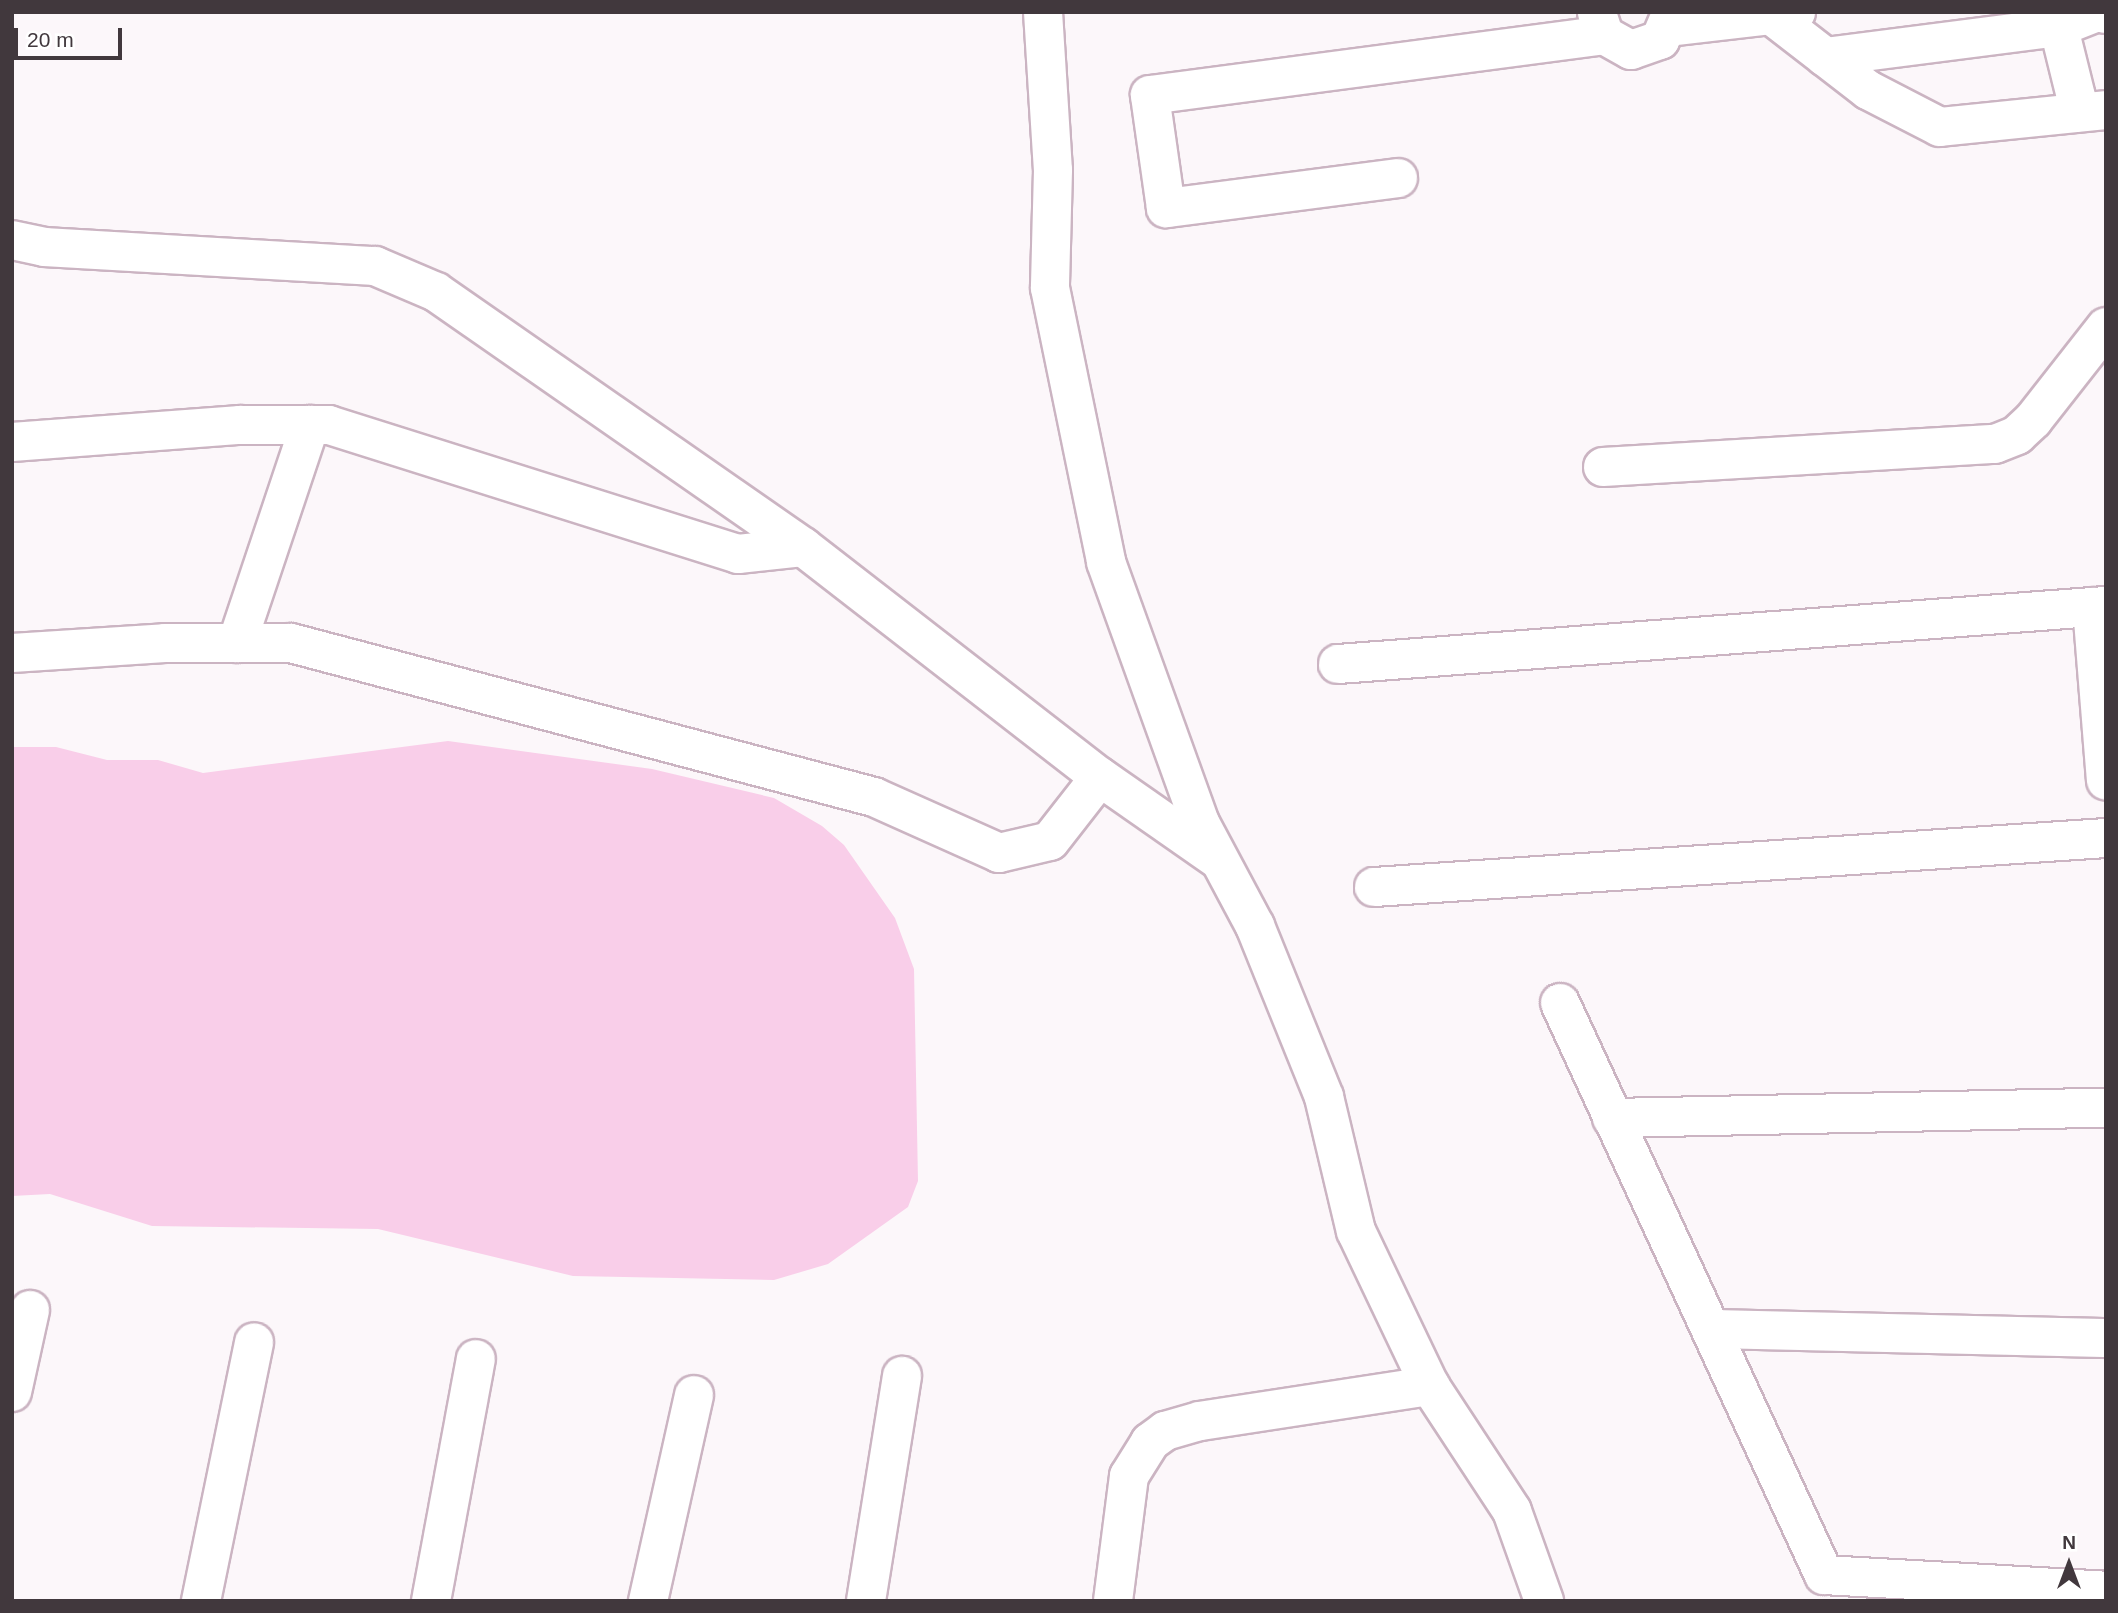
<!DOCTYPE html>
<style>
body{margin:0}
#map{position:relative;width:2118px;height:1613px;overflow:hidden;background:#fcf7fa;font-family:Helvetica,sans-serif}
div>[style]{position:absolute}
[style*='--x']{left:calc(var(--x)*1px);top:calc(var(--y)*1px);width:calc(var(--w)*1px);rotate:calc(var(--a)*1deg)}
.green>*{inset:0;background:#f9cee9}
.roads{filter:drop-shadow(2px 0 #cbb4c2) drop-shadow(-2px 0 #cbb4c2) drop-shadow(0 2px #cbb4c2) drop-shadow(0 -2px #cbb4c2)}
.minor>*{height:38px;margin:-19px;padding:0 19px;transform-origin:19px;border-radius:19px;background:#fff}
span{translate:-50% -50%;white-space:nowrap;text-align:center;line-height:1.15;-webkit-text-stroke:6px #fff;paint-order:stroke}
.frame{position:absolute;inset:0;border:14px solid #41383d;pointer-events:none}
.north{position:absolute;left:2034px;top:1529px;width:70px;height:70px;-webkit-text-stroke:5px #fff;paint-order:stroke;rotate:0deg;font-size:19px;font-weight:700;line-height:28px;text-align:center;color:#41383d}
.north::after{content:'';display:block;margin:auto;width:24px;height:32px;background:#41383d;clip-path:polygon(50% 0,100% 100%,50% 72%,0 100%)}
.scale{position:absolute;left:14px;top:28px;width:108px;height:32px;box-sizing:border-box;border:4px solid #41383d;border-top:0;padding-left:9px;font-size:21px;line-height:24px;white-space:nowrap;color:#41383d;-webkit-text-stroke:5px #fff;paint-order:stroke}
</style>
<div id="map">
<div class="green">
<i style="clip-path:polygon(448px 741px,652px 769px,774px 798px,822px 826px,844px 845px,895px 918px,914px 969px,918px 1181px,908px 1207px,828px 1264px,774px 1280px,573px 1276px,378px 1229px,152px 1226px,50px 1194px,12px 1196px,12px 747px,56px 747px,107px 760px,158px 760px,203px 773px)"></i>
</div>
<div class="roads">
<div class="minor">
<i style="--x:1043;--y:12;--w:158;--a:86.4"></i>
<i style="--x:1053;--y:170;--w:118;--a:91.5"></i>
<i style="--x:1050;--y:288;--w:280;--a:78.4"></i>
<i style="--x:1106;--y:562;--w:277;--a:70.2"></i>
<i style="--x:1200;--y:823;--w:117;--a:61.9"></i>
<i style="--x:1255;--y:926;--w:184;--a:68"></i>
<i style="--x:1324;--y:1097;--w:138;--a:76.6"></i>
<i style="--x:1356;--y:1231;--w:172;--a:64.5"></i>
<i style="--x:1430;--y:1386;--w:149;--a:56.7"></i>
<i style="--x:1512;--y:1511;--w:96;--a:70.4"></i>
<i style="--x:2055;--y:12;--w:88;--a:76.1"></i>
<i style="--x:2076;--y:97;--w:16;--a:94"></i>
<i style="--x:1597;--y:13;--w:23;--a:72"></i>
<i style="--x:1604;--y:35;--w:31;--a:29"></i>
<i style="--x:1631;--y:50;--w:31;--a:-19"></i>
<i style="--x:1660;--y:40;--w:30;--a:-67"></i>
<i style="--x:1771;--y:15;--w:123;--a:37.7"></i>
<i style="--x:1868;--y:90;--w:81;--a:27.2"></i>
<i style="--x:1940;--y:127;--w:167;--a:-5.8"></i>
<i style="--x:1669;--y:27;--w:128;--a:-6.7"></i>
<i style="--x:1825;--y:57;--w:236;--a:-7.3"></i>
<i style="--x:2059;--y:27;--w:41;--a:-21.5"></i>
<i style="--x:2097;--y:12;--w:9;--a:13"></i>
<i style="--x:1398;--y:178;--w:234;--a:172.6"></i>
<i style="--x:1166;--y:208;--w:114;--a:-98.1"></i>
<i style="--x:1150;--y:95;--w:458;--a:-7.5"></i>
<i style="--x:12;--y:240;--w:33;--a:12"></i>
<i style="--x:44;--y:247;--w:332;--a:3.3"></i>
<i style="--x:375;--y:266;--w:66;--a:23.1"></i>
<i style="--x:436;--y:292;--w:447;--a:34.8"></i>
<i style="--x:803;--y:547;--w:376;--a:37.8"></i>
<i style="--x:1100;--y:777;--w:141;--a:34.9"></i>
<i style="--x:12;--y:442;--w:229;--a:-4.3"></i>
<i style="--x:240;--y:425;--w:89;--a:0"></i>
<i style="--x:329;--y:425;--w:429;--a:17.5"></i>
<i style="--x:738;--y:554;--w:65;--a:-6.1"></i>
<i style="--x:1603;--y:467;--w:393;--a:-3.4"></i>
<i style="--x:1995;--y:444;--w:24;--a:-22"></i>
<i style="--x:2017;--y:435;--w:22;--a:-43"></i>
<i style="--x:2033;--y:420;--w:118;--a:-51.9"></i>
<i style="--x:2092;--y:607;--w:174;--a:85.4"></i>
<i style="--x:237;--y:643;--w:230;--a:-71.5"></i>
<i style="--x:12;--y:653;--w:153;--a:-3.7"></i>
<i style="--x:165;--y:643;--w:126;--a:0"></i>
<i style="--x:291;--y:643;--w:603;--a:14.8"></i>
<i style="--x:874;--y:797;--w:137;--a:24.1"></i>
<i style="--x:999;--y:853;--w:52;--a:-13.2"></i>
<i style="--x:1050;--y:841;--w:81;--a:-52"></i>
<i style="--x:1338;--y:664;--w:770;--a:-4.32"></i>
<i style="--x:1374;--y:887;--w:734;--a:-3.83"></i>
<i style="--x:1560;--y:1003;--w:630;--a:65.22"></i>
<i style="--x:1824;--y:1575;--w:282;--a:3.2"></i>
<i style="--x:1612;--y:1118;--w:494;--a:-1.2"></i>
<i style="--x:1711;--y:1329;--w:395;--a:1.3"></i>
<i style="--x:12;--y:1392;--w:84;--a:-77.6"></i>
<i style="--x:201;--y:1601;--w:264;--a:-78.4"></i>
<i style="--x:431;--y:1601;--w:246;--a:-79.5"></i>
<i style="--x:648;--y:1601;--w:211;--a:-77.4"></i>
<i style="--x:866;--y:1601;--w:228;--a:-80.9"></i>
<i style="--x:1113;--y:1601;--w:126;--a:-82.7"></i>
<i style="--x:1129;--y:1476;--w:40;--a:-58"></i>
<i style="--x:1150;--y:1442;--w:19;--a:-36"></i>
<i style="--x:1165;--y:1431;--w:36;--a:-16"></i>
<i style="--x:1200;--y:1421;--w:233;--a:-8.7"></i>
</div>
</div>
<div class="frame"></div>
<div class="north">N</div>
<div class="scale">20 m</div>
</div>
